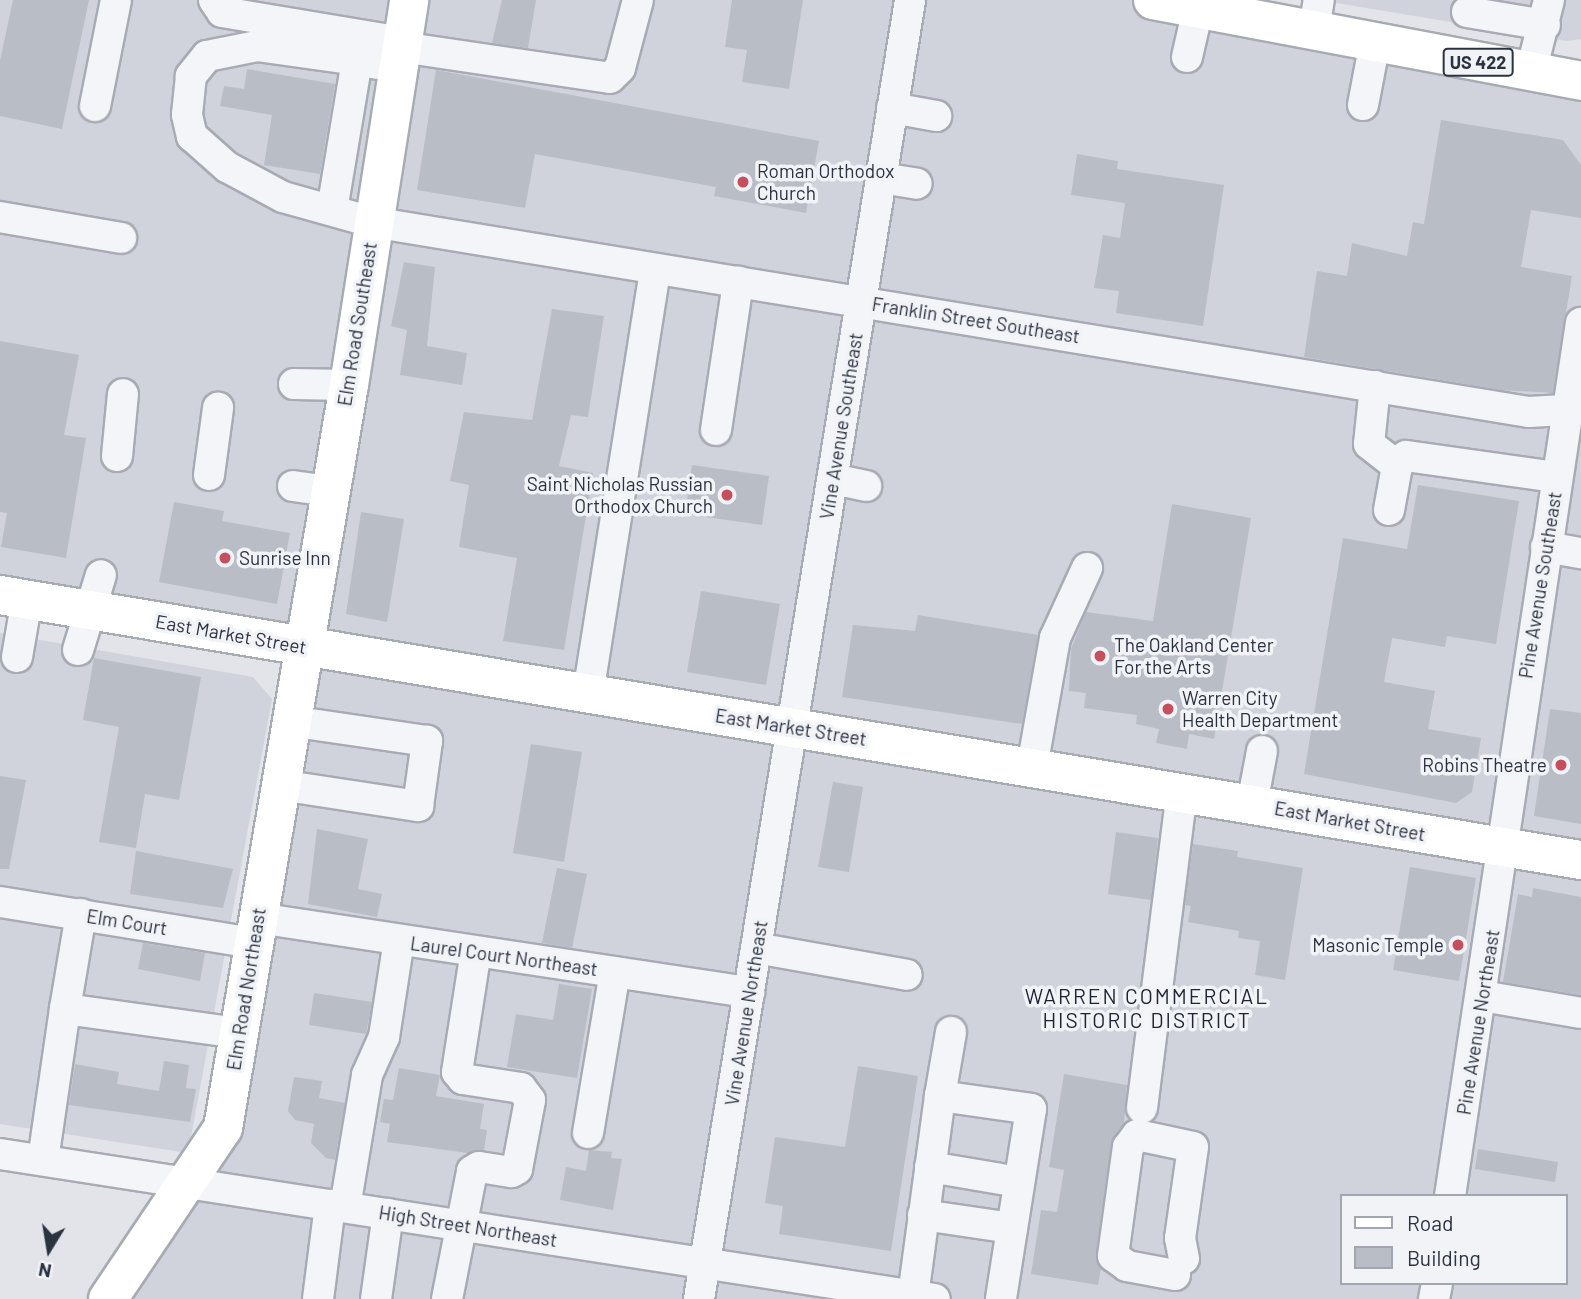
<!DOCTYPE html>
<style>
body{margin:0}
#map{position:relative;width:1581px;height:1299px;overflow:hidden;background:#e2e4e9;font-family:Barlow,sans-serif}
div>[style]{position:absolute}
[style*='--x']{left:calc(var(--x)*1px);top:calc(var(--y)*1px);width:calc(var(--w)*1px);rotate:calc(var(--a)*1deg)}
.built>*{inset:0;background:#d0d3db}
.building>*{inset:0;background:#b9bdc6}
.roads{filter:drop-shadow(2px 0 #a7abb3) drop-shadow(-2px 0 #a7abb3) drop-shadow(0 2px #a7abb3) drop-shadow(0 -2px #a7abb3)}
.minor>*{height:30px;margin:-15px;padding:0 15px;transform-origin:15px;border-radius:15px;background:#f4f5f8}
.major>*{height:38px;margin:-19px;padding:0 19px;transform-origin:19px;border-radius:19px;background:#fff}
.dots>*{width:19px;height:19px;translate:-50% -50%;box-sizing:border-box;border:4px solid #f1f3f7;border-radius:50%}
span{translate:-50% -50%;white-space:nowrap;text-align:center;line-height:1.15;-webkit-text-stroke:7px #f1f3f7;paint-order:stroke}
.shield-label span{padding:2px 5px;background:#f1f3f7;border:2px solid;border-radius:5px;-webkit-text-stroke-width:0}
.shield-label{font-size:18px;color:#2b3240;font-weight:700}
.poi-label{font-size:19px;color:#2b3240}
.left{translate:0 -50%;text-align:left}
.right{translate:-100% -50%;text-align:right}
.street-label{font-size:19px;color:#2b3240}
.neighbourhood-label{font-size:21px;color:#1d2331;letter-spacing:2px}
.legend{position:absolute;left:1340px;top:1194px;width:228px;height:91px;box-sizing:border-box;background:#f1f3f7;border:2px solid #a2a6ae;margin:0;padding:9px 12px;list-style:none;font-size:21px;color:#2b3240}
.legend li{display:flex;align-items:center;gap:14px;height:35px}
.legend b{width:35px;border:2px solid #a2a6ae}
.north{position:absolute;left:14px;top:1215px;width:70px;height:70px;-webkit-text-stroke:5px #f1f3f7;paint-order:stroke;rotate:191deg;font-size:19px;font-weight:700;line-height:28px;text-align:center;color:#2b3240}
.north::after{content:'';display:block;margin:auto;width:24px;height:32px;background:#2b3240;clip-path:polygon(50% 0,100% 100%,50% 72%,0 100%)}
</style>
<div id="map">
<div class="built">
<i style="clip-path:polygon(evenodd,0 0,1153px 0,1581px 81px,1581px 1299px,108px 1299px,207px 1158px,302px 647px,0 595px,0 0,1341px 1196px,1565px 1196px,1565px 1283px,1341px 1283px,1341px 1196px)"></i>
<i style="clip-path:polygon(1318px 0,1581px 0,1581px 39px,1566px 41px)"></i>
<i style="clip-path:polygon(0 633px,253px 677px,272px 699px,188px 1153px,0 1124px)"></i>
</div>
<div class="building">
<i style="clip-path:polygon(13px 0,89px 0,62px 129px,0 116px,0 61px)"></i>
<i style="clip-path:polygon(502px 0,536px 0,528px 48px,492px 43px)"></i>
<i style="clip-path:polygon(732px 0,803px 0,789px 89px,742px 82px,747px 50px,725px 47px)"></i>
<i style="clip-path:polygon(247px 69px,335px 84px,320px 174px,264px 165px,272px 115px,220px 106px,224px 86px,244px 89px)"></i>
<i style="clip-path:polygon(436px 70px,819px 141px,806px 213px,714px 196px,716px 187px,535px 154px,525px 208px,417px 190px)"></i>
<i style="clip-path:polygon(1441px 120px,1563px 140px,1581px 165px,1581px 218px,1531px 210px,1521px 267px,1572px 276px,1553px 393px,1501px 390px,1304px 357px,1317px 271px,1347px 276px,1352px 243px,1407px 256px,1413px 222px,1424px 224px)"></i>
<i style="clip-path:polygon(1077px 154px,1118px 161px,1117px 169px,1224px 185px,1203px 326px,1116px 313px,1119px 291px,1094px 288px,1103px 235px,1120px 238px,1125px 203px,1071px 195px)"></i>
<i style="clip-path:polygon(404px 262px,435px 267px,427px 346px,467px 353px,462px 385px,400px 375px,407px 330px,391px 326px)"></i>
<i style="clip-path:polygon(552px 309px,604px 316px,588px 417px,571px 415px,559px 466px,593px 473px,564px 650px,503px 641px,517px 558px,459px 547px,469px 485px,450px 481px,464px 412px,532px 420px)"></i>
<i style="clip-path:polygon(0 341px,79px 355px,64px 435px,86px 438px,66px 558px,1px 547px,7px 513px,0 512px)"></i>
<i style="clip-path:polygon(692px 465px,769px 476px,762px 525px,685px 514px)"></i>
<i style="clip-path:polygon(1418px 485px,1519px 501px,1496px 644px,1447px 636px,1445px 647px,1392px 638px,1384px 682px,1435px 691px,1428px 729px,1481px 738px,1472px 792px,1456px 803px,1304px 774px,1343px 538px,1407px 549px)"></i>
<i style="clip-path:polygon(174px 502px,224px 511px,222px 521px,290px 533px,277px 604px,159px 582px)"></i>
<i style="clip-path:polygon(1172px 504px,1251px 518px,1214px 739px,1189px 734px,1187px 749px,1156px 743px,1159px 729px,1136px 724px,1137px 715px,1084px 708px,1086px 693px,1069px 691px,1071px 649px,1086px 612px,1153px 621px)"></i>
<i style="clip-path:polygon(361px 512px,404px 519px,387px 622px,346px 614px)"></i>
<i style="clip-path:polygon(701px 591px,780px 604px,766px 685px,687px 672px)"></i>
<i style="clip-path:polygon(918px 615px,1038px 635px,1022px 724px,842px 697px,853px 625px,915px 631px)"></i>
<i style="clip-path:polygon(94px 658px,201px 677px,179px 800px,145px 794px,136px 848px,99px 842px,119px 727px,83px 720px)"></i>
<i style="clip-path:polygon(1550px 709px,1581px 713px,1581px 824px,1534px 816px)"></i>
<i style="clip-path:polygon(531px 744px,582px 752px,564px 862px,513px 853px)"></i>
<i style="clip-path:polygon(0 776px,26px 780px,9px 869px,0 869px)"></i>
<i style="clip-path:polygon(833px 782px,863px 787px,849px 872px,818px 867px)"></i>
<i style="clip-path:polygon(317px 829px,368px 839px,358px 889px,382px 894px,377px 917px,308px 904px)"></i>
<i style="clip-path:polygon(1116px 832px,1158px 838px,1151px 900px,1108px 894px)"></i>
<i style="clip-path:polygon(1193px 844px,1238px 851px,1237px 857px,1303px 868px,1285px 980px,1255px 975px,1260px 941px,1238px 938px,1239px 931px,1188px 922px,1191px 906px,1185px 905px)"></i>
<i style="clip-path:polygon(136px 851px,233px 869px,223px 908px,130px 894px)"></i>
<i style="clip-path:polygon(1410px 867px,1476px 878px,1459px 981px,1393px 970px)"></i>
<i style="clip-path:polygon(557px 868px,587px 874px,572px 948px,542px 943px)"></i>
<i style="clip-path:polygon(1533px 888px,1581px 897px,1581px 995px,1503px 982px,1518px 894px,1532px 897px)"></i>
<i style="clip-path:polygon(143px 943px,205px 953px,200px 981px,138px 969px)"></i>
<i style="clip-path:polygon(559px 984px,592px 989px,577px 1078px,507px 1067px,516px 1014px,553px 1020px)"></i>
<i style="clip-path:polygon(314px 993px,372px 1002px,366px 1034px,309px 1025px)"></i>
<i style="clip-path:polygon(164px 1061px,189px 1065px,186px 1088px,196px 1089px,190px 1122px,69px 1105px,75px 1064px,119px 1072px,117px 1084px,159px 1091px)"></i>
<i style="clip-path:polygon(858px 1066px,918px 1076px,891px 1251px,779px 1234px,783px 1206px,765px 1203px,775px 1137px,845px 1147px)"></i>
<i style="clip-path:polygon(399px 1068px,440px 1075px,436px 1096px,484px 1104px,480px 1129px,487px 1130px,484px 1150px,468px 1153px,387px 1142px,390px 1124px,380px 1122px,384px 1099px,393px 1100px)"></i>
<i style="clip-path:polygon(1064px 1074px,1127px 1085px,1124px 1123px,1111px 1145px,1096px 1254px,1101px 1268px,1098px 1285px,1031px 1274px,1041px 1210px,1057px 1212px,1064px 1170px,1049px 1167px)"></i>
<i style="clip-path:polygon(294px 1077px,322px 1081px,319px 1098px,345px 1103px,335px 1160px,326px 1158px,311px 1143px,314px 1124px,295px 1120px,288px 1111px)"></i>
<i style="clip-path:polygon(1478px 1149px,1558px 1162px,1555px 1182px,1475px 1169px)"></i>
<i style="clip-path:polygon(589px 1150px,612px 1152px,611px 1158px,622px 1159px,613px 1210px,560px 1200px,566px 1167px,586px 1171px)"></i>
</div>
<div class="roads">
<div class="minor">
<i style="--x:214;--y:0;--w:14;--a:56"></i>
<i style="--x:222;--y:12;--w:181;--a:9.5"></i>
<i style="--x:1467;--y:12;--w:79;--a:9.5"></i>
<i style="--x:1314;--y:30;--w:30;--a:-81"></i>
<i style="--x:401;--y:47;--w:211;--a:8.4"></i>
<i style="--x:610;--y:78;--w:14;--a:-45"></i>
<i style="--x:620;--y:68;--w:70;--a:-75.2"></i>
<i style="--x:1187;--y:57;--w:49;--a:-77.1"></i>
<i style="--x:357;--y:60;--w:101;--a:-172"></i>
<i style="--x:257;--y:46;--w:51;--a:168.7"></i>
<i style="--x:207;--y:56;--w:26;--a:129"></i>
<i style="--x:191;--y:76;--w:39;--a:96"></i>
<i style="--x:187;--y:115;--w:22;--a:77"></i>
<i style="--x:192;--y:136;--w:47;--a:41.5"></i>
<i style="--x:227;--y:167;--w:64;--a:28.2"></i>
<i style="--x:283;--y:197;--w:92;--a:15.7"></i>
<i style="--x:372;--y:222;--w:1172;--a:9.33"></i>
<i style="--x:1529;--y:412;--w:52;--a:-3.3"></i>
<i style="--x:1531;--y:72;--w:74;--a:-76"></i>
<i style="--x:1363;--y:105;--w:64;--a:-79.2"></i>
<i style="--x:95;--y:106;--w:108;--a:-78.8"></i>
<i style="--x:892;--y:108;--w:45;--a:10.3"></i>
<i style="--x:881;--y:178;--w:36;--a:9"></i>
<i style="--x:332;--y:210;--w:152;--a:-80.5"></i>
<i style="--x:357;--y:60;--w:20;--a:11"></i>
<i style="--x:0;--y:217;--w:123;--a:9.8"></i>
<i style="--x:294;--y:384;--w:55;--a:1"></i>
<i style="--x:1375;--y:386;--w:58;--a:95.9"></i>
<i style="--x:1369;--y:444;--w:36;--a:38"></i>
<i style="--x:716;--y:430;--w:150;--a:-81.5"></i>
<i style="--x:117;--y:456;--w:62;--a:-84.5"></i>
<i style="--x:209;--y:475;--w:68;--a:-82.3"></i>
<i style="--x:833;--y:479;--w:34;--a:12"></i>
<i style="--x:293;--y:486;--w:35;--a:8"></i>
<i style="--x:1389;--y:510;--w:45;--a:-79.7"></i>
<i style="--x:1397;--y:466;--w:13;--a:-48"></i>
<i style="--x:1406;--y:456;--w:151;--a:8"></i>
<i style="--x:1546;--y:547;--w:36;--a:10"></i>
<i style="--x:78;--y:650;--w:78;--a:-73"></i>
<i style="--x:17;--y:657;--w:59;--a:-80.2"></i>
<i style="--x:588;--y:694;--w:429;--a:-81"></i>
<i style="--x:1032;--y:767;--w:131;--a:-79.9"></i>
<i style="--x:1055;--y:638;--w:77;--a:-65.4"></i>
<i style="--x:280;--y:785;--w:140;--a:8.7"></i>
<i style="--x:418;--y:806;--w:66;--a:-82.1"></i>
<i style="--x:427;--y:741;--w:138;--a:-171.7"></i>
<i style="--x:1252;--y:804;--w:54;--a:-79.3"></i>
<i style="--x:0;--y:902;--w:257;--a:9.2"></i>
<i style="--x:81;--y:914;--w:96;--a:99.6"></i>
<i style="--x:65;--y:1009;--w:176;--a:7.9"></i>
<i style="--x:258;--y:918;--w:497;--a:8.6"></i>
<i style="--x:756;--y:948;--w:153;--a:10.1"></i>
<i style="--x:1482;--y:996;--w:100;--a:9.7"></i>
<i style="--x:940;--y:1096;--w:65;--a:-80.2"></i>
<i style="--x:1142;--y:1108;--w:319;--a:-82.8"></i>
<i style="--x:588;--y:1133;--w:163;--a:-80.5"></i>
<i style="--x:0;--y:1154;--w:946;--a:8.82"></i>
<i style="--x:43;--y:1160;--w:153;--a:-81.7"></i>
<i style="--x:930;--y:1167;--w:90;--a:9.6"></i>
<i style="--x:1450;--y:1196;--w:883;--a:-81.47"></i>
<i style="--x:345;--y:1207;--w:134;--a:-80.5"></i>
<i style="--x:367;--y:1075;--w:42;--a:-65.9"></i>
<i style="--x:384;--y:1037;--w:98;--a:-81.2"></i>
<i style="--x:923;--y:1215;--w:90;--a:8.3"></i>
<i style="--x:1175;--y:1275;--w:49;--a:-169.4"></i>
<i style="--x:1127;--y:1266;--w:17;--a:-144"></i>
<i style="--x:1113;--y:1256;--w:110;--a:-82.2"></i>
<i style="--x:1128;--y:1147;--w:15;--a:-53"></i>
<i style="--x:1137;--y:1135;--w:57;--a:12.1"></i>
<i style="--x:1193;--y:1147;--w:92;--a:98.1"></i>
<i style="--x:1180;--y:1238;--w:21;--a:79"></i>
<i style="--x:913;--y:1296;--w:202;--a:-82.3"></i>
<i style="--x:940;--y:1096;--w:92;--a:8.1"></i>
<i style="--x:1031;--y:1109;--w:192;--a:99"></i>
<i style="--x:318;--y:1299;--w:95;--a:-82.7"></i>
<i style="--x:376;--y:1299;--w:86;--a:-82"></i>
<i style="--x:447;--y:1299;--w:130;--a:-78.9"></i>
<i style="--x:472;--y:1171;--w:8;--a:-30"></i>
<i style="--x:479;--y:1167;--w:33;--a:9"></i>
<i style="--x:512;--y:1172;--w:6;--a:-31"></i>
<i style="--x:517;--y:1169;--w:70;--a:-79.3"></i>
<i style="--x:530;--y:1100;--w:15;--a:-127"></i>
<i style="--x:521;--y:1088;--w:59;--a:-171.2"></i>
<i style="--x:463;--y:1079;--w:9;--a:-131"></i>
<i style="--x:457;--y:1072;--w:122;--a:-81.1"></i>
<i style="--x:699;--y:1299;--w:1316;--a:-80.77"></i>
<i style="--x:1434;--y:1299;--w:16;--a:-79"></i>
</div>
<div class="major">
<i style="--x:1153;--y:0;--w:436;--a:10.7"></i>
<i style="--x:0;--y:595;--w:1603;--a:9.52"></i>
<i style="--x:108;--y:1299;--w:206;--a:-56.1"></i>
<i style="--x:223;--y:1128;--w:754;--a:-80.38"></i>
<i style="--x:349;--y:385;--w:390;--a:-81.1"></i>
</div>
</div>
<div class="dots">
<i style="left:743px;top:182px;background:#c64f5b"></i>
<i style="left:727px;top:495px;background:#c64f5b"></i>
<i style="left:225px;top:558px;background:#c64f5b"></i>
<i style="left:1100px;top:656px;background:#c64f5b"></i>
<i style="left:1168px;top:709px;background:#c64f5b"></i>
<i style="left:1561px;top:765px;background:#c64f5b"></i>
<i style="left:1458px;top:945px;background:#c64f5b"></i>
</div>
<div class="shield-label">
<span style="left:1478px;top:62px">US 422</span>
</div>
<div class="poi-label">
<span class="left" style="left:757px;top:182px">Roman Orthodox<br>Church</span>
<span class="right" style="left:713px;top:495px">Saint Nicholas Russian<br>Orthodox Church</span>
<span class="left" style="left:239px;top:558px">Sunrise Inn</span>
<span class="left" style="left:1114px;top:656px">The Oakland Center<br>For the Arts</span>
<span class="left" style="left:1182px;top:709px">Warren City<br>Health Department</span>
<span class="right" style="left:1547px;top:765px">Robins Theatre</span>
<span class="right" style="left:1444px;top:945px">Masonic Temple</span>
</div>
<div class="street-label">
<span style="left:976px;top:320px;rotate:9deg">Franklin Street Southeast</span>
<span style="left:357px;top:324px;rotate:-81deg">Elm Road Southeast</span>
<span style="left:841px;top:426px;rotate:-81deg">Vine Avenue Southeast</span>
<span style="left:1540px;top:585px;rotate:-81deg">Pine Avenue Southeast</span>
<span style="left:231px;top:634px;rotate:10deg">East Market Street</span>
<span style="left:791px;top:727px;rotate:9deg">East Market Street</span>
<span style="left:1350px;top:821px;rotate:10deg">East Market Street</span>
<span style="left:127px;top:922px;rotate:9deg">Elm Court</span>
<span style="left:504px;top:956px;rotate:8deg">Laurel Court Northeast</span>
<span style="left:246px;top:989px;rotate:-81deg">Elm Road Northeast</span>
<span style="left:746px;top:1013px;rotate:-81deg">Vine Avenue Northeast</span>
<span style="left:1478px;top:1022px;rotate:-81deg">Pine Avenue Northeast</span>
<span style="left:468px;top:1226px;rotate:9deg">High Street Northeast</span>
</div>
<div class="neighbourhood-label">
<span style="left:1147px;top:1008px">WARREN COMMERCIAL<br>HISTORIC DISTRICT</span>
</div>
<ul class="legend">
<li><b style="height:9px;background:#fff"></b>Road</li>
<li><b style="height:19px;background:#b9bdc6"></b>Building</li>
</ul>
<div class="north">N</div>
</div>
